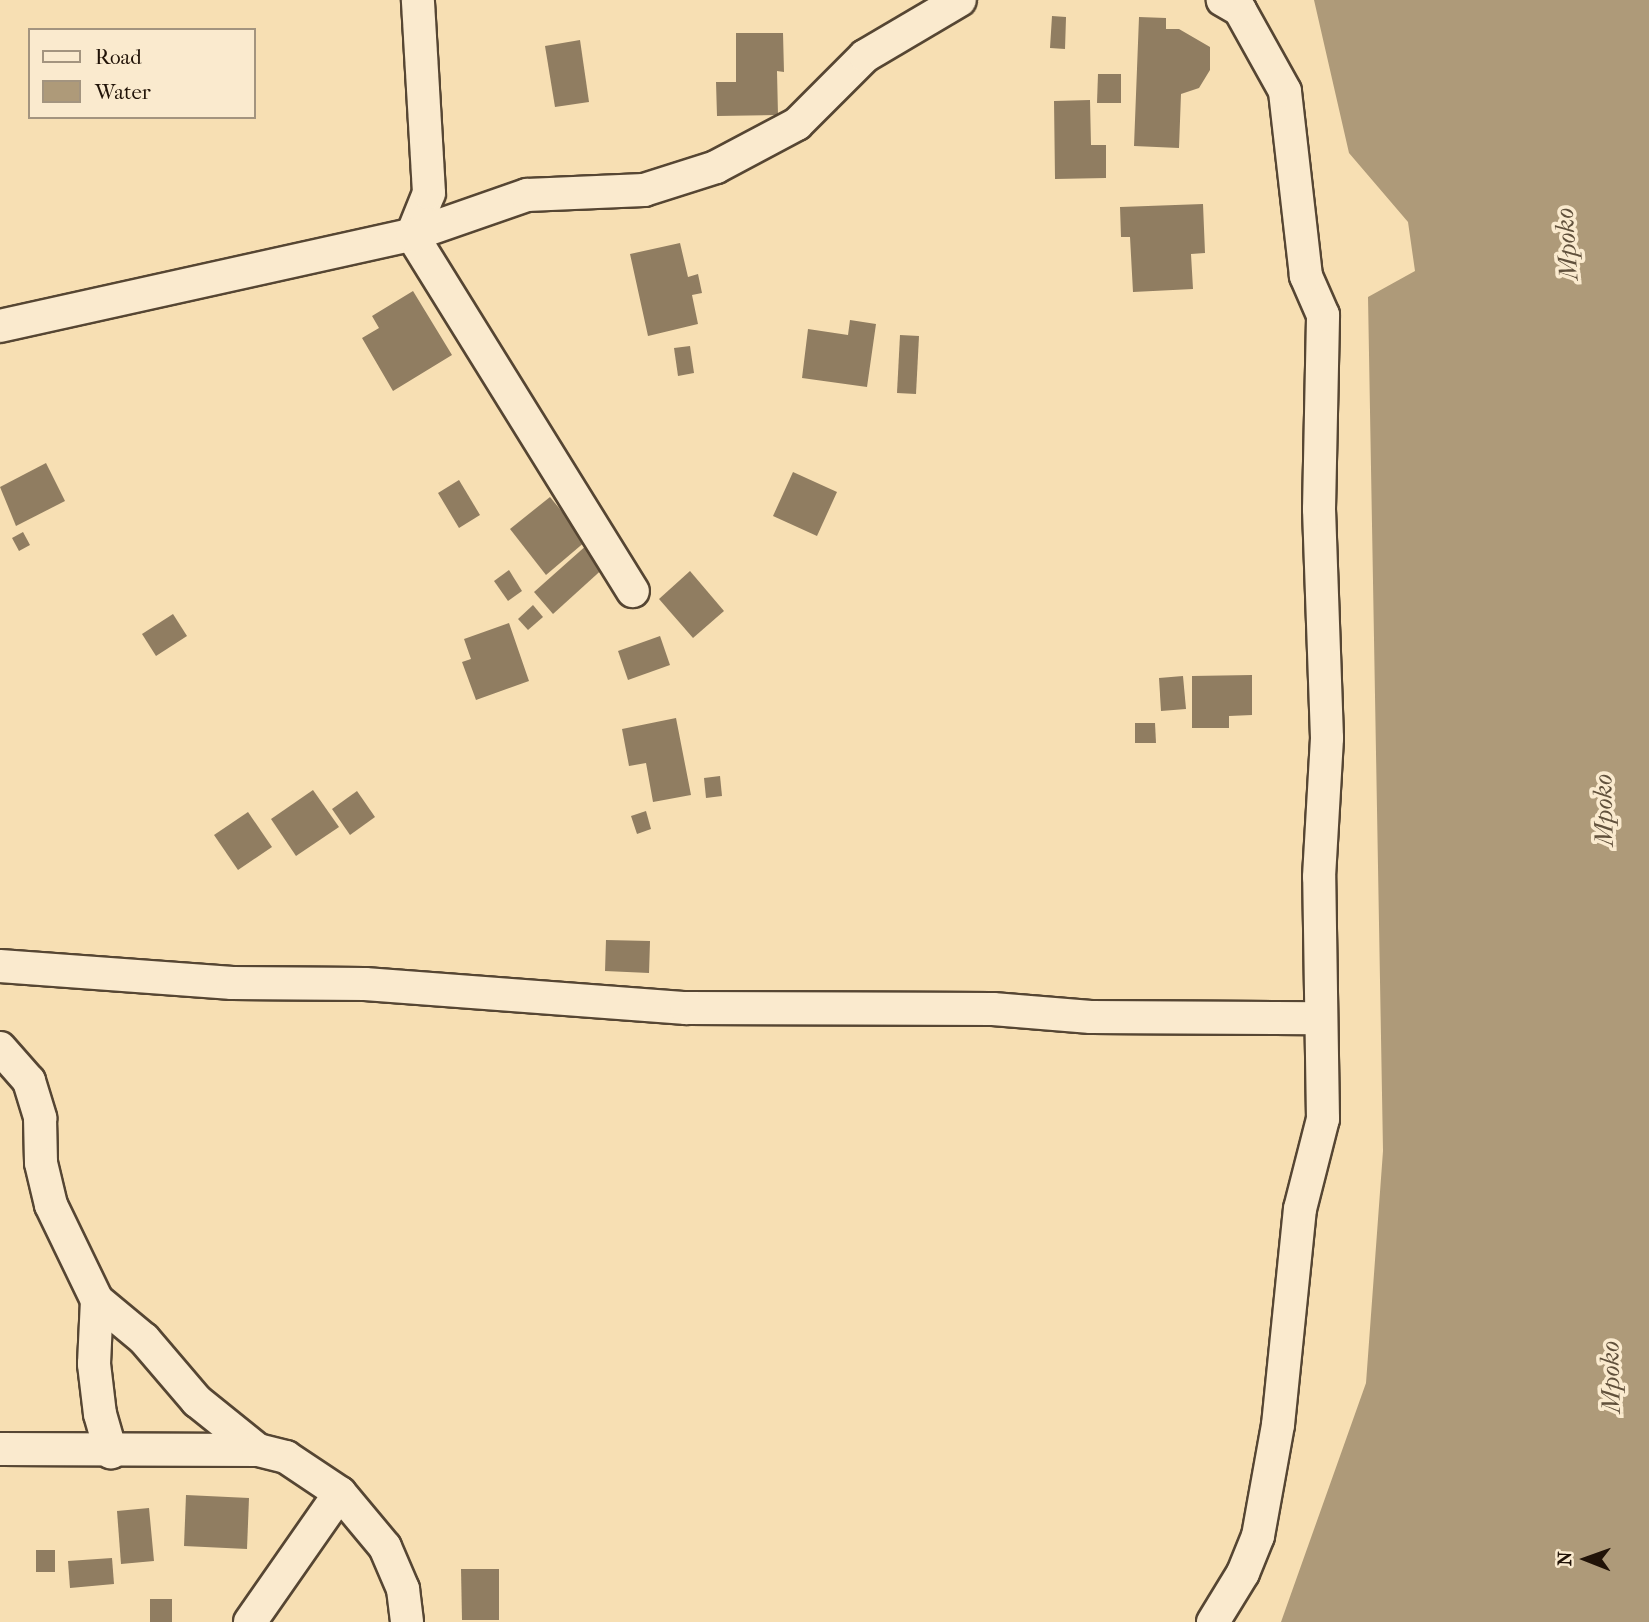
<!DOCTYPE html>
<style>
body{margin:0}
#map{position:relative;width:1649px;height:1622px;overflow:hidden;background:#f7dfb3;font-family:"IM FELL French Canon",serif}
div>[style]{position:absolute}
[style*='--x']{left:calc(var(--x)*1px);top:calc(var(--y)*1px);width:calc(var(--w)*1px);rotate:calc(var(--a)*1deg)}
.water>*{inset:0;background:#ae9a79}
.building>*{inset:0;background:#907d61}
.roads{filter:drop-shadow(2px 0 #564633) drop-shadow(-2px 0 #564633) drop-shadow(0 2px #564633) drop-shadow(0 -2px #564633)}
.minor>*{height:32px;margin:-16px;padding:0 16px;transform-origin:16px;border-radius:16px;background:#faeace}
span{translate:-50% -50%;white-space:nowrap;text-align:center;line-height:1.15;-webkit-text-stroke:7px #faeace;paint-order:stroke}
.water-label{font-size:26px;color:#60503b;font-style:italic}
.legend{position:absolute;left:28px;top:28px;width:228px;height:91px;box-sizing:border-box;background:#faeace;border:2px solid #a3947f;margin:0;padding:9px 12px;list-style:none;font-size:21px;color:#211308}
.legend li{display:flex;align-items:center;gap:14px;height:35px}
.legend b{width:35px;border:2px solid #a3947f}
.north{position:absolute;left:1551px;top:1524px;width:70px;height:70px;-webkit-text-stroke:5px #faeace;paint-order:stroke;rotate:271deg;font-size:19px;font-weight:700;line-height:28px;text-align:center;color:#211308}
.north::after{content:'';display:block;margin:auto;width:24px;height:32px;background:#211308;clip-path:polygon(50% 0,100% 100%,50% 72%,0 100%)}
</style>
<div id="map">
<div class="water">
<i style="clip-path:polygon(1314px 0,1649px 0,1649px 1622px,1281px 1622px,1366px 1383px,1383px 1151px,1368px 297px,1415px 271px,1408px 222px,1349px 153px)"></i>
</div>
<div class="building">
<i style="clip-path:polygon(1052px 16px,1066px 17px,1065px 49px,1050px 48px)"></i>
<i style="clip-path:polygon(1139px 17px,1166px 18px,1166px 29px,1179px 29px,1210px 47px,1210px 70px,1199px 88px,1181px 94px,1179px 148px,1134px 146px)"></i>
<i style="clip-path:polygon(736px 33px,783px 33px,784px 72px,777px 71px,778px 115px,717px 116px,716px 82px,736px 82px)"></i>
<i style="clip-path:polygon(580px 40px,589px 102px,555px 107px,545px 46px)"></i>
<i style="clip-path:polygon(1098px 74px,1121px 74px,1121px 103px,1097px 103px)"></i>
<i style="clip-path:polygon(1090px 100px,1091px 145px,1106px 145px,1106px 178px,1055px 179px,1054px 101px)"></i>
<i style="clip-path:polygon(1203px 204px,1205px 253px,1191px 254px,1193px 289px,1133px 292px,1130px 237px,1121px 237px,1120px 207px)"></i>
<i style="clip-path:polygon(680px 243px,688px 277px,698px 274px,702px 293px,692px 295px,698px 324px,648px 336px,630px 254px)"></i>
<i style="clip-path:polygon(413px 291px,452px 355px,393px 391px,362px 338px,379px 328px,372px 316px)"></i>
<i style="clip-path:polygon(850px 320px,876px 324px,867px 387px,802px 378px,808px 329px,848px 335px)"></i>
<i style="clip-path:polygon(900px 335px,919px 336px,916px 394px,897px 393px)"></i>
<i style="clip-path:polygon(690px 346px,694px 373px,678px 376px,674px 348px)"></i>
<i style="clip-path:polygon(46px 463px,65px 501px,16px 526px,0 487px)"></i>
<i style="clip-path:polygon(793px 472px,837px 492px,817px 536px,773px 516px)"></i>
<i style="clip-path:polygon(459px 480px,480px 515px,459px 528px,438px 493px)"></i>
<i style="clip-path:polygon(550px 497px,586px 541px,546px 575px,510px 529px)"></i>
<i style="clip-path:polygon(23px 532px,30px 545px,19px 551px,12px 538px)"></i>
<i style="clip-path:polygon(588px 544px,607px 565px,553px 614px,534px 592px)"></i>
<i style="clip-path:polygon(509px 570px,522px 591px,508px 601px,494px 581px)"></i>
<i style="clip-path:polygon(690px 571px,724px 611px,693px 638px,659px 599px)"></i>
<i style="clip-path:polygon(533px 605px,543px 617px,528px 630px,518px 619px)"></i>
<i style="clip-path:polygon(173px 614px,187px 636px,156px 656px,142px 634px)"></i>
<i style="clip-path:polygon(509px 623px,529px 681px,476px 700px,462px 662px,471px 659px,464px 639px)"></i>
<i style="clip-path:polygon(660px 636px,670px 665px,628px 680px,618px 651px)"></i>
<i style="clip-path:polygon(1252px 675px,1252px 715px,1229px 716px,1229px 728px,1192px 728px,1192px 676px)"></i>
<i style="clip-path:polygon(1183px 676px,1186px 709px,1161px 711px,1159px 678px)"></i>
<i style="clip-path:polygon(676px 718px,691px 795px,653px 802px,646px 763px,629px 766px,622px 729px)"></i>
<i style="clip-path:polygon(1135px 723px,1155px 723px,1156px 743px,1135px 743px)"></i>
<i style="clip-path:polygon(720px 776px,722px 796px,706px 798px,704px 778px)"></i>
<i style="clip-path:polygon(313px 790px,339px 827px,296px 856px,271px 819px)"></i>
<i style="clip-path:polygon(357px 791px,375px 817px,350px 835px,332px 809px)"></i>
<i style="clip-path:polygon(646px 811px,651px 829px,637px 834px,631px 816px)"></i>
<i style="clip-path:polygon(248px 812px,272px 847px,238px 870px,214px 835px)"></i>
<i style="clip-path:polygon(606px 940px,650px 941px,649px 973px,605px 971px)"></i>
<i style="clip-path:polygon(186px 1495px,249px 1498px,247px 1549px,184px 1546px)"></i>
<i style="clip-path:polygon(149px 1508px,154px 1561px,121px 1564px,117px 1511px)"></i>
<i style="clip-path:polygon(36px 1550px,55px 1550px,55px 1572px,36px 1572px)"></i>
<i style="clip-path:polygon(112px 1558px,114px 1584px,70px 1588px,68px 1561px)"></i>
<i style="clip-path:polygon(461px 1569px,499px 1569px,499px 1620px,462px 1620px)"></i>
<i style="clip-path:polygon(150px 1599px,172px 1599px,172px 1622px,150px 1622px)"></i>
</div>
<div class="roads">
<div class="minor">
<i style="--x:412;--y:235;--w:419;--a:58.2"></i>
<i style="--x:412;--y:235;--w:45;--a:-68"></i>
<i style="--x:429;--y:193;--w:193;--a:-93.3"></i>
<i style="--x:0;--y:326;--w:422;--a:-12.5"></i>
<i style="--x:412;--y:235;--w:122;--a:-19.2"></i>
<i style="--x:527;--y:195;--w:117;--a:-2.4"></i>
<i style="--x:644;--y:190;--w:76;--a:-17.7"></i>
<i style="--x:716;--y:167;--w:92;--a:-28"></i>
<i style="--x:797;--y:124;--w:96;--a:-45"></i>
<i style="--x:865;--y:56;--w:110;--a:-30.5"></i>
<i style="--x:0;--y:966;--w:233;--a:4.2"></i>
<i style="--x:232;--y:983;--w:133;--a:0.4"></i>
<i style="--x:365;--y:984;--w:322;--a:4.3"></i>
<i style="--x:686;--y:1008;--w:307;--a:0.2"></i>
<i style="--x:993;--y:1009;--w:98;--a:4.7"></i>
<i style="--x:1091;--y:1017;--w:229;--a:0.3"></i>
<i style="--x:0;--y:1048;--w:44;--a:48.7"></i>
<i style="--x:29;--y:1081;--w:39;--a:73"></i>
<i style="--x:40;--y:1118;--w:45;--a:88.7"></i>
<i style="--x:41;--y:1163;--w:43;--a:76.6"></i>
<i style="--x:51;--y:1205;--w:106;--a:64.2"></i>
<i style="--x:97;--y:1300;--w:64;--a:92.7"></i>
<i style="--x:94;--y:1364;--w:50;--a:83.2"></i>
<i style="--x:100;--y:1414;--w:40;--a:74"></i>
<i style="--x:97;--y:1300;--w:61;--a:39.7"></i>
<i style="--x:144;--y:1339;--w:82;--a:49.5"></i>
<i style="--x:197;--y:1401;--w:78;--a:38.8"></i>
<i style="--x:0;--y:1449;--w:258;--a:0.2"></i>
<i style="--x:258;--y:1450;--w:29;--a:14"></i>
<i style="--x:286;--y:1457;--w:65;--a:33.7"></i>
<i style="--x:340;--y:1493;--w:70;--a:50.2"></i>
<i style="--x:385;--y:1547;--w:46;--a:66.8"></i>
<i style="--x:403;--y:1589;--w:33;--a:83"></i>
<i style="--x:250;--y:1622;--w:157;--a:-55.1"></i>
<i style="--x:1213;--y:1622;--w:57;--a:-58.5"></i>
<i style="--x:1243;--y:1573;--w:40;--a:-68"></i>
<i style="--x:1258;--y:1536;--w:113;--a:-79.8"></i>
<i style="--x:1278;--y:1425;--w:217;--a:-84.2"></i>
<i style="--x:1300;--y:1209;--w:93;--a:-75.7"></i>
<i style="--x:1323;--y:1119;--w:242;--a:-90.9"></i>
<i style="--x:1319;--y:877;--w:139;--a:-86.7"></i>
<i style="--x:1327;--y:738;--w:229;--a:-92"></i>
<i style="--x:1319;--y:509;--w:194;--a:-88.8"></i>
<i style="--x:1323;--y:315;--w:43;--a:-113.6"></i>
<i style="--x:1306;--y:276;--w:186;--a:-96.5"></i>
<i style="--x:1285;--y:91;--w:93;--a:-119.1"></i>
<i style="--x:1240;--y:10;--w:20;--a:-150"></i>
</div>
</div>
<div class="water-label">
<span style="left:1567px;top:244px;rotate:-94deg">Mpoko</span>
<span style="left:1604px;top:810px;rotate:-91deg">Mpoko</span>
<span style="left:1611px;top:1377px;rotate:-91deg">Mpoko</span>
</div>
<ul class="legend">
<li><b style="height:9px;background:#faeace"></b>Road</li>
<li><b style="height:19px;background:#ae9a79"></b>Water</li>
</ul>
<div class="north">N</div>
</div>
